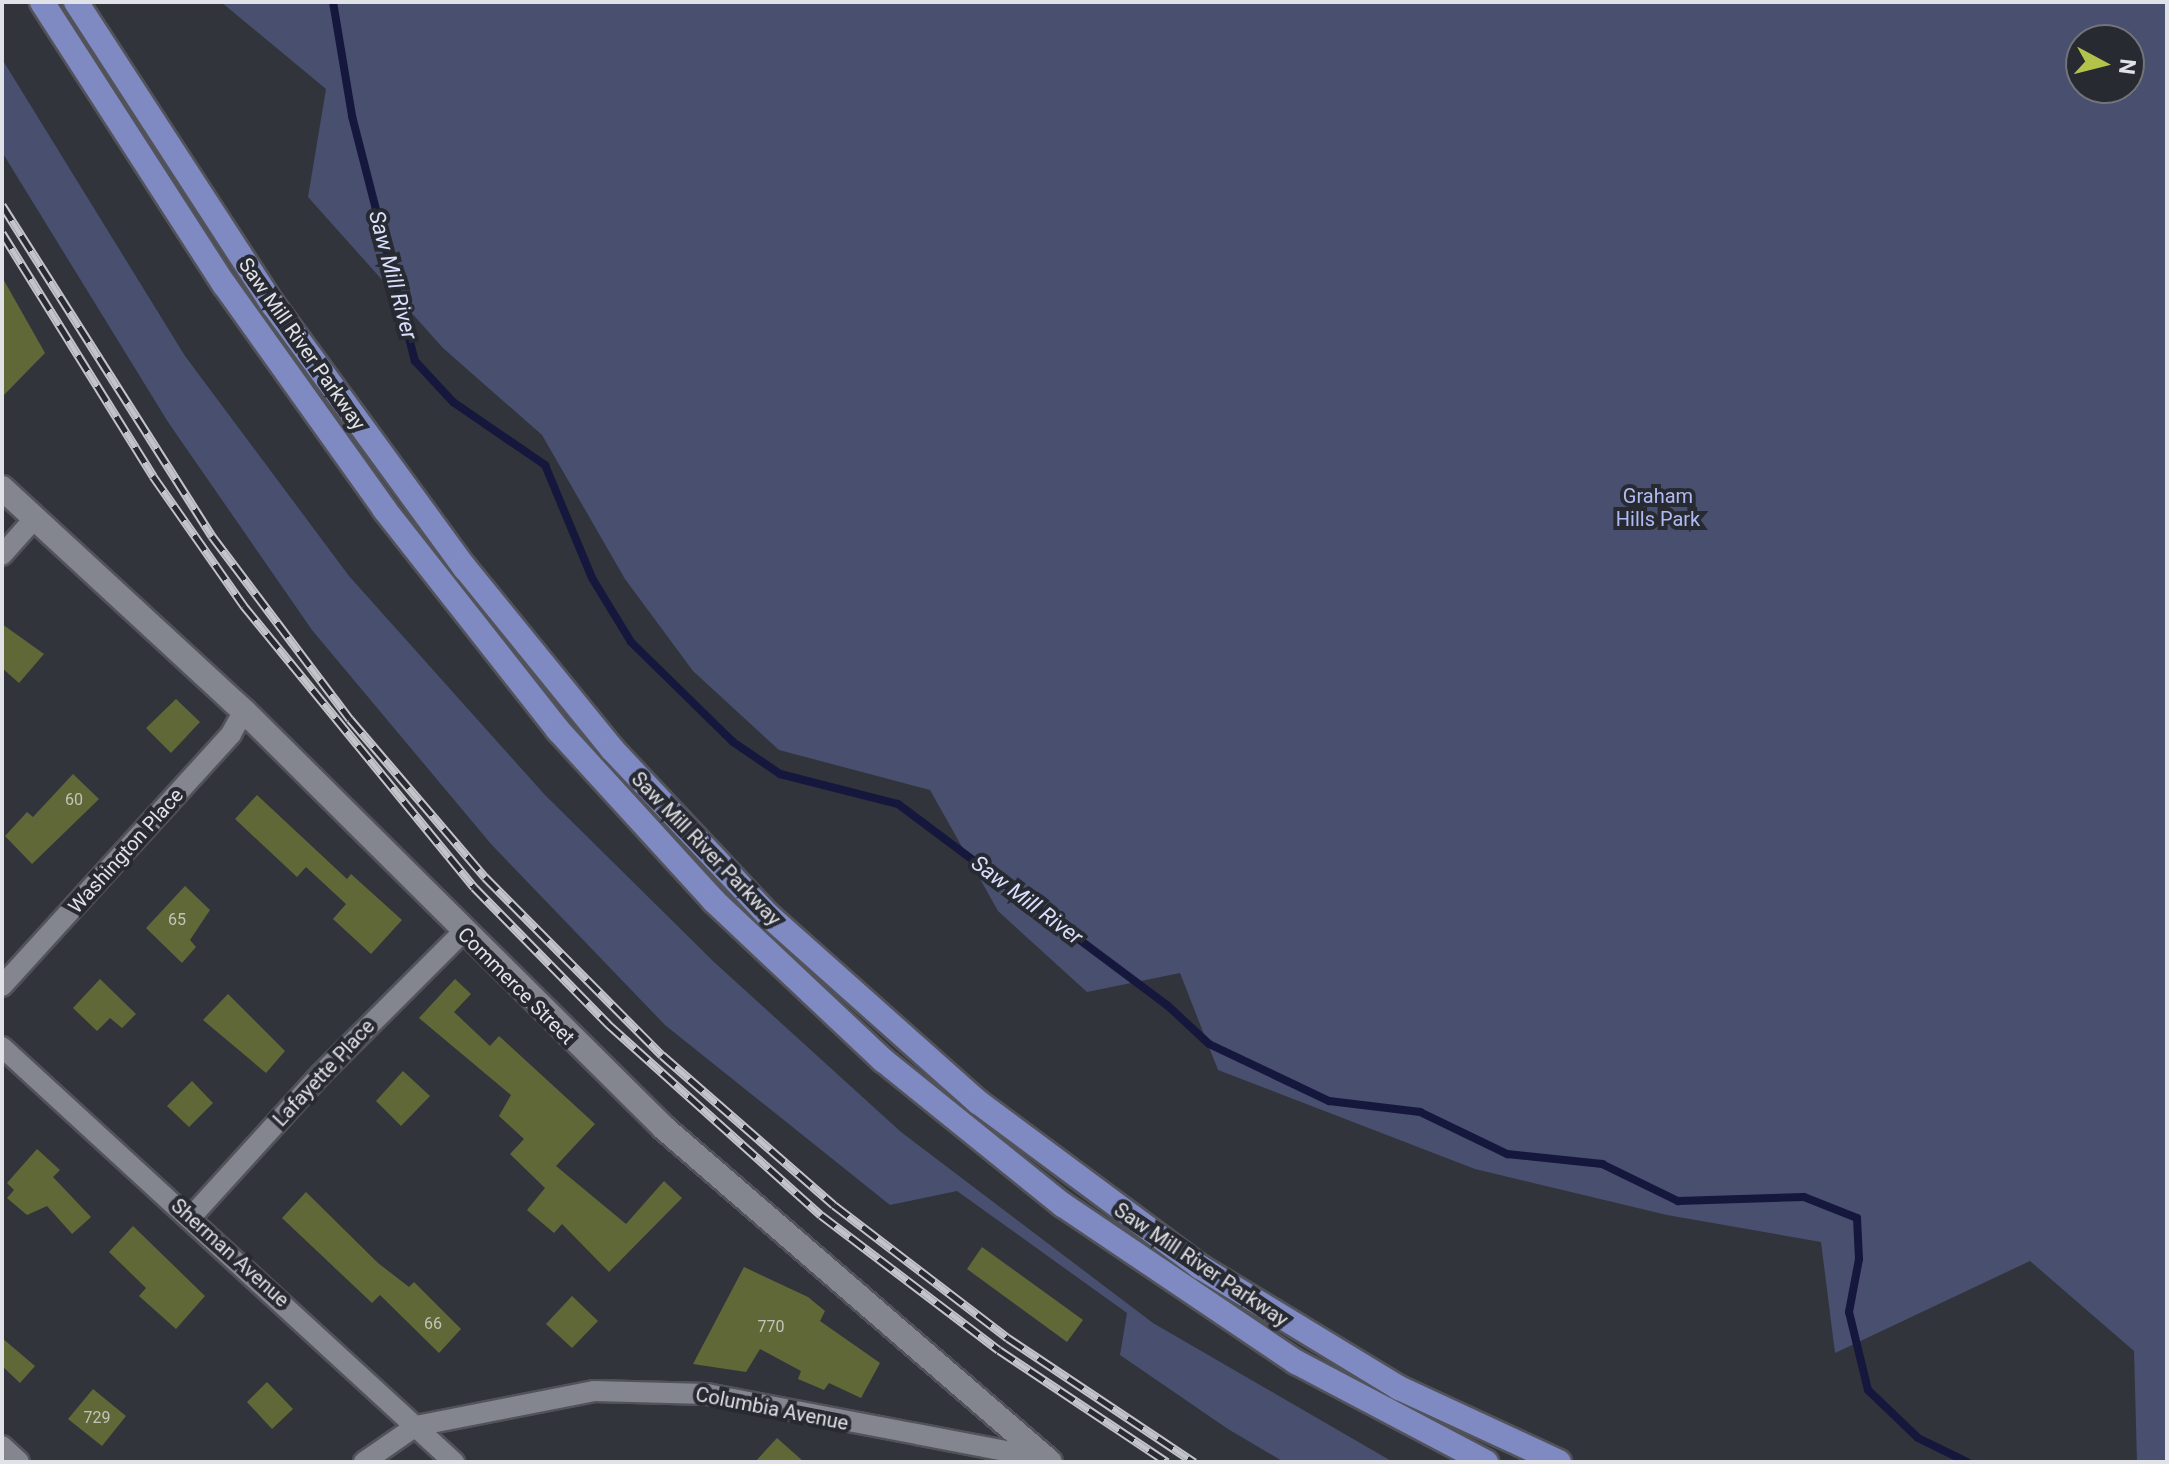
<!DOCTYPE html>
<style>
body{margin:0}
#map{position:relative;width:2169px;height:1464px;overflow:hidden;background:#32343c;font-family:Roboto,sans-serif}
div>[style]{position:absolute}
[style*='--x']{left:calc(var(--x)*1px);top:calc(var(--y)*1px);width:calc(var(--w)*1px);rotate:calc(var(--a)*1deg)}
.green>*{inset:0;background:#494f6f}
.stream>*{height:8px;margin:-4px;padding:0 4px;transform-origin:4px;border-radius:4px;background:#15173d}
.building>*{inset:0;background:#616837}
.roads{filter:drop-shadow(2px 0 #52535a) drop-shadow(-2px 0 #52535a) drop-shadow(0 2px #52535a) drop-shadow(0 -2px #52535a)}
.minor>*{height:20px;margin:-10px;padding:0 10px;transform-origin:10px;border-radius:10px;background:#83858f}
.secondary>*{height:24px;margin:-12px;padding:0 12px;transform-origin:12px;border-radius:12px;background:#83858f}
.trunk>*{height:24px;margin:-12px;padding:0 12px;transform-origin:12px;border-radius:12px;background:#808ac2}
.rail>*{height:9px;margin-top:-4.5px;transform-origin:0;background:repeating-linear-gradient(90deg,#282a32 0 18px,#c3c4c9 0 36px);box-sizing:border-box;border-block:2px solid #c3c4c9}
span{translate:-50% -50%;white-space:nowrap;text-align:center;line-height:1.15;-webkit-text-stroke:8px #282a32;paint-order:stroke}
.number-label{font-size:16px;color:#c1c4bb}
.number-label span{-webkit-text-stroke-width:0}
.street-label{font-size:20px;color:#e1e2e7}
.park-label{font-size:20px;color:#b0bbf3}
.water-label{font-size:22px;color:#d9dffc;font-style:italic}
.frame{position:absolute;inset:0;border:4px solid #e1e2e7;pointer-events:none}
.north{position:absolute;left:2065px;top:24px;width:80px;height:80px;box-sizing:border-box;background:#282a32;border:2px solid #72747a;border-radius:50%;rotate:97deg;font-size:22px;font-weight:700;line-height:32px;text-align:center;color:#e1e2e7}
.north::after{content:'';display:block;margin:auto;width:28px;height:36px;background:#b3c24b;clip-path:polygon(50% 0,100% 100%,50% 72%,0 100%)}
</style>
<div id="map">
<div class="green">
<i style="clip-path:polygon(evenodd,221px 2px,2167px 2px,2167px 1462px,2137px 1462px,2134px 1351px,2030px 1261px,1835px 1353px,1821px 1242px,1667px 1215px,1475px 1169px,1218px 1070px,1180px 973px,1087px 992px,998px 911px,930px 790px,779px 750px,693px 671px,625px 579px,542px 435px,443px 348px,308px 197px,326px 89px,221px 2px,2081px 40px,2129px 40px,2129px 88px,2081px 88px,2081px 40px)"></i>
<i style="clip-path:polygon(2px 59px,185px 356px,349px 576px,545px 795px,714px 962px,901px 1132px,1153px 1323px,1393px 1462px,1284px 1462px,1228px 1429px,1120px 1355px,1127px 1313px,957px 1191px,890px 1205px,665px 1025px,491px 844px,312px 630px,168px 422px,2px 152px)"></i>
</div>
<div class="stream">
<i style="--x:333;--y:2;--w:116;--a:80.5"></i>
<i style="--x:352;--y:116;--w:253;--a:75.6"></i>
<i style="--x:415;--y:361;--w:56;--a:47.2"></i>
<i style="--x:453;--y:402;--w:112;--a:34.4"></i>
<i style="--x:545;--y:465;--w:122;--a:67.4"></i>
<i style="--x:592;--y:578;--w:75;--a:58.6"></i>
<i style="--x:631;--y:642;--w:143;--a:44.4"></i>
<i style="--x:733;--y:742;--w:57;--a:34.2"></i>
<i style="--x:780;--y:774;--w:122;--a:14.3"></i>
<i style="--x:898;--y:804;--w:336;--a:36.8"></i>
<i style="--x:1167;--y:1005;--w:57;--a:42.9"></i>
<i style="--x:1209;--y:1044;--w:133;--a:25.4"></i>
<i style="--x:1329;--y:1101;--w:92;--a:6.9"></i>
<i style="--x:1420;--y:1112;--w:97;--a:25.8"></i>
<i style="--x:1507;--y:1154;--w:96;--a:6"></i>
<i style="--x:1602;--y:1164;--w:85;--a:26"></i>
<i style="--x:1678;--y:1201;--w:126;--a:-1.8"></i>
<i style="--x:1804;--y:1197;--w:57;--a:21.6"></i>
<i style="--x:1857;--y:1218;--w:41;--a:87.2"></i>
<i style="--x:1859;--y:1259;--w:54;--a:100.7"></i>
<i style="--x:1849;--y:1312;--w:80;--a:76.3"></i>
<i style="--x:1868;--y:1390;--w:69;--a:43.8"></i>
<i style="--x:1918;--y:1438;--w:55;--a:26.1"></i>
</div>
<div class="building">
<i style="clip-path:polygon(2px 277px,45px 353px,2px 397px)"></i>
<i style="clip-path:polygon(2px 624px,44px 654px,19px 683px,2px 668px)"></i>
<i style="clip-path:polygon(176px 699px,200px 722px,171px 753px,146px 728px)"></i>
<i style="clip-path:polygon(73px 774px,99px 799px,32px 864px,5px 836px,27px 812px,33px 817px)"></i>
<i style="clip-path:polygon(257px 795px,347px 879px,351px 874px,402px 920px,371px 954px,333px 919px,346px 904px,306px 867px,297px 877px,235px 819px)"></i>
<i style="clip-path:polygon(185px 886px,210px 910px,190px 940px,196px 947px,182px 963px,146px 928px)"></i>
<i style="clip-path:polygon(100px 979px,136px 1014px,122px 1028px,110px 1018px,97px 1031px,73px 1008px)"></i>
<i style="clip-path:polygon(455px 979px,471px 994px,454px 1012px,490px 1046px,499px 1036px,595px 1124px,556px 1166px,626px 1224px,664px 1181px,682px 1198px,609px 1272px,562px 1224px,554px 1233px,527px 1210px,545px 1188px,510px 1154px,524px 1139px,499px 1116px,511px 1095px,419px 1018px)"></i>
<i style="clip-path:polygon(228px 994px,285px 1051px,266px 1073px,203px 1020px)"></i>
<i style="clip-path:polygon(403px 1071px,430px 1096px,401px 1126px,376px 1101px)"></i>
<i style="clip-path:polygon(192px 1081px,213px 1103px,189px 1127px,167px 1106px)"></i>
<i style="clip-path:polygon(37px 1149px,60px 1170px,53px 1177px,91px 1217px,72px 1234px,47px 1206px,27px 1215px,7px 1198px,14px 1190px,7px 1183px)"></i>
<i style="clip-path:polygon(306px 1192px,378px 1263px,409px 1287px,414px 1282px,461px 1329px,439px 1353px,380px 1295px,372px 1303px,282px 1218px)"></i>
<i style="clip-path:polygon(133px 1226px,205px 1296px,176px 1329px,139px 1296px,146px 1288px,109px 1252px)"></i>
<i style="clip-path:polygon(982px 1247px,1083px 1320px,1067px 1342px,967px 1269px)"></i>
<i style="clip-path:polygon(744px 1267px,808px 1297px,825px 1311px,820px 1321px,880px 1363px,861px 1398px,829px 1383px,824px 1390px,798px 1379px,801px 1371px,760px 1349px,746px 1372px,693px 1364px)"></i>
<i style="clip-path:polygon(572px 1296px,598px 1321px,572px 1348px,546px 1324px)"></i>
<i style="clip-path:polygon(2px 1338px,35px 1366px,20px 1383px,2px 1366px)"></i>
<i style="clip-path:polygon(267px 1382px,293px 1409px,272px 1429px,247px 1402px)"></i>
<i style="clip-path:polygon(93px 1389px,126px 1416px,102px 1446px,68px 1419px)"></i>
<i style="clip-path:polygon(777px 1438px,804px 1462px,755px 1462px)"></i>
</div>
<div class="roads">
<div class="minor">
<i style="--x:2;--y:555;--w:50;--a:-48.3"></i>
<i style="--x:2;--y:986;--w:341;--a:-47.7"></i>
<i style="--x:231;--y:734;--w:26;--a:-61"></i>
<i style="--x:2;--y:1047;--w:614;--a:42.56"></i>
<i style="--x:191;--y:1217;--w:193;--a:-47.7"></i>
<i style="--x:321;--y:1074;--w:199;--a:-45"></i>
<i style="--x:2;--y:1446;--w:23;--a:43"></i>
<i style="--x:364;--y:1462;--w:63;--a:-34.7"></i>
<i style="--x:416;--y:1426;--w:181;--a:-11.1"></i>
<i style="--x:594;--y:1391;--w:113;--a:1.5"></i>
<i style="--x:707;--y:1394;--w:346;--a:10.8"></i>
</div>
<div class="secondary">
<i style="--x:2;--y:488;--w:329;--a:42.7"></i>
<i style="--x:244;--y:711;--w:592;--a:44.79"></i>
<i style="--x:664;--y:1128;--w:510;--a:40.87"></i>
</div>
<div class="trunk">
<i style="--x:42;--y:2;--w:336;--a:57.2"></i>
<i style="--x:224;--y:284;--w:277;--a:54.5"></i>
<i style="--x:385;--y:510;--w:280;--a:51.8"></i>
<i style="--x:558;--y:730;--w:231;--a:47.6"></i>
<i style="--x:714;--y:901;--w:232;--a:43.3"></i>
<i style="--x:883;--y:1060;--w:231;--a:38.9"></i>
<i style="--x:1063;--y:1205;--w:281;--a:34"></i>
<i style="--x:1296;--y:1362;--w:215;--a:27.8"></i>
<i style="--x:76;--y:2;--w:361;--a:57"></i>
<i style="--x:273;--y:305;--w:326;--a:53.9"></i>
<i style="--x:465;--y:568;--w:233;--a:50.9"></i>
<i style="--x:612;--y:749;--w:229;--a:46.8"></i>
<i style="--x:769;--y:916;--w:280;--a:41.7"></i>
<i style="--x:978;--y:1102;--w:277;--a:36.6"></i>
<i style="--x:1200;--y:1267;--w:233;--a:31.3"></i>
<i style="--x:1399;--y:1388;--w:176;--a:24.8"></i>
</div>
</div>
<div class="rail">
<i style="--x:2;--y:205;--w:392;--a:57.6"></i>
<i style="--x:212;--y:536;--w:229;--a:53"></i>
<i style="--x:350;--y:719;--w:208;--a:49.5"></i>
<i style="--x:485;--y:877;--w:251;--a:45.2"></i>
<i style="--x:662;--y:1055;--w:228;--a:41.1"></i>
<i style="--x:834;--y:1205;--w:219;--a:37.4"></i>
<i style="--x:1008;--y:1338;--w:224;--a:33.7"></i>
<i style="--x:2;--y:233;--w:286;--a:58.1"></i>
<i style="--x:153;--y:476;--w:159;--a:55"></i>
<i style="--x:244;--y:606;--w:363;--a:50.7"></i>
<i style="--x:474;--y:887;--w:192;--a:45.6"></i>
<i style="--x:608;--y:1024;--w:286;--a:41.9"></i>
<i style="--x:821;--y:1215;--w:223;--a:37.2"></i>
<i style="--x:999;--y:1350;--w:202;--a:33.7"></i>
</div>
<div class="number-label">
<span style="left:74px;top:800px">60</span>
<span style="left:177px;top:920px">65</span>
<span style="left:433px;top:1324px">66</span>
<span style="left:771px;top:1327px">770</span>
<span style="left:97px;top:1418px">729</span>
</div>
<div class="street-label">
<span style="left:302px;top:344px;rotate:55deg">Saw Mill River Parkway</span>
<span style="left:706px;top:849px;rotate:46deg">Saw Mill River Parkway</span>
<span style="left:126px;top:851px;rotate:-48deg">Washington Place</span>
<span style="left:516px;top:986px;rotate:45deg">Commerce Street</span>
<span style="left:324px;top:1073px;rotate:-47deg">Lafayette Place</span>
<span style="left:230px;top:1253px;rotate:42deg">Sherman Avenue</span>
<span style="left:1201px;top:1265px;rotate:34deg">Saw Mill River Parkway</span>
<span style="left:772px;top:1409px;rotate:11deg">Columbia Avenue</span>
</div>
<div class="park-label">
<span style="left:1658px;top:508px">Graham<br>Hills Park</span>
</div>
<div class="water-label">
<span style="left:393px;top:275px;rotate:75deg">Saw Mill River</span>
<span style="left:1027px;top:900px;rotate:37deg">Saw Mill River</span>
</div>
<div class="frame"></div>
<div class="north">N</div>
</div>
